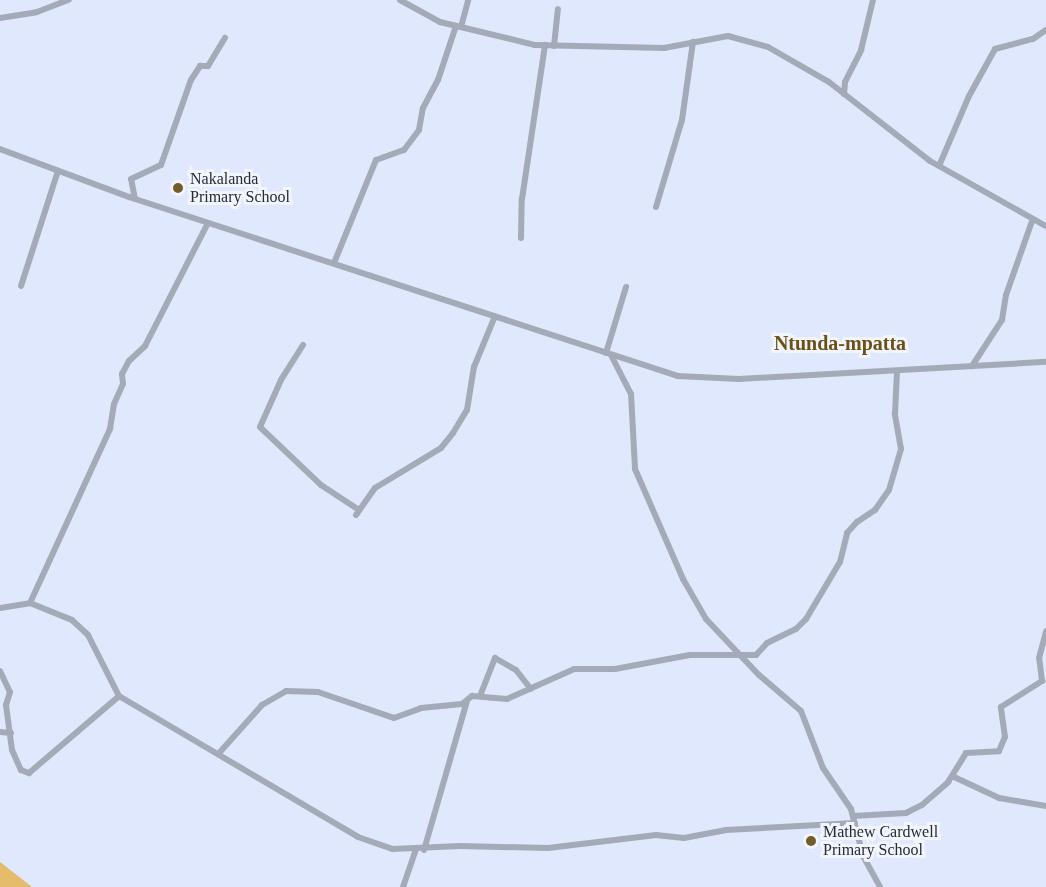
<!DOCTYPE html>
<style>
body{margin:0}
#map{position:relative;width:1046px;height:887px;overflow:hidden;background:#dfe8fc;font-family:Georgia,serif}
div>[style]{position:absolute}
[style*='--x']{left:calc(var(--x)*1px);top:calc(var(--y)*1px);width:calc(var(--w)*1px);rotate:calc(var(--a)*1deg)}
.green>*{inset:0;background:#e5bc6b}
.minor>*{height:6px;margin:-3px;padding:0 3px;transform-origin:3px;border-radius:3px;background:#a4aab8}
.dots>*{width:16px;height:16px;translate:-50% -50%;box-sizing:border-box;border:3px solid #f2f5fc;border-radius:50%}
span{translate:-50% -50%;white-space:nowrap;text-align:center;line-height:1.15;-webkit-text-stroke:6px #f2f5fc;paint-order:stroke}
.poi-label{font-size:16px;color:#252b37}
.left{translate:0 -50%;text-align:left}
.quarter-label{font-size:20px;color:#6b5118;font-weight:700}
</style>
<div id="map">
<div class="green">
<i style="clip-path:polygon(0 862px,4px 865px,32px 887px,0 887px)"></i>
</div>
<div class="minor">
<i style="--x:400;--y:0;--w:46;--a:28.8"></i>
<i style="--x:440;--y:22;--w:98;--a:13.6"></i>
<i style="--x:535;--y:45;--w:129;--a:1.3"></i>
<i style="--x:664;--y:48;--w:65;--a:-10.6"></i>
<i style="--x:728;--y:36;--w:41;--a:15.4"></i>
<i style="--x:768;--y:47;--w:70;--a:29.8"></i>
<i style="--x:829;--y:82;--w:128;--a:38"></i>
<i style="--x:930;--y:161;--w:133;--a:29.3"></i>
<i style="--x:0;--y:18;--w:37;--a:-9"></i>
<i style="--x:37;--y:12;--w:34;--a:-21"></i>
<i style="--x:461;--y:27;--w:28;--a:-75"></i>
<i style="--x:554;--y:46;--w:37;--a:-84"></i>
<i style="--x:844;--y:94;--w:12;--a:-85"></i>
<i style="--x:845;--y:82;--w:36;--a:-63"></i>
<i style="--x:861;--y:50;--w:51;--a:-76.5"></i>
<i style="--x:0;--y:149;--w:138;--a:20.4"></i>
<i style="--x:129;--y:197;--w:577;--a:18.06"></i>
<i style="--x:678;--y:376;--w:61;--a:2.8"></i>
<i style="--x:739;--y:379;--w:307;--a:-3.2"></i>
<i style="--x:939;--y:166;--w:76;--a:-66.8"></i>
<i style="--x:969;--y:96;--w:54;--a:-61"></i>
<i style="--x:995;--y:49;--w:39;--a:-15"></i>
<i style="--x:1033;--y:39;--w:16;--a:-35"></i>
<i style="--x:135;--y:199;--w:20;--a:-101"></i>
<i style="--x:131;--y:179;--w:33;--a:-25"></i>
<i style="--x:161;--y:165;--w:90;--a:-70.6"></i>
<i style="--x:191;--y:80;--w:17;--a:-57"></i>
<i style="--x:200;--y:66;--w:8;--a:0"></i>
<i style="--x:208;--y:66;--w:33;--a:-59"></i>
<i style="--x:656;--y:207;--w:91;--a:-73.4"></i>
<i style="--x:682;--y:120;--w:79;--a:-82"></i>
<i style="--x:521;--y:238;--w:39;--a:-89"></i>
<i style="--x:522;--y:199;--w:156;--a:-81.5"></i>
<i style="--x:334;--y:263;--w:111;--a:-67.8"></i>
<i style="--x:376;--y:160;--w:30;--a:-20"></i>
<i style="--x:404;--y:150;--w:25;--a:-53"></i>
<i style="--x:419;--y:130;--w:22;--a:-80"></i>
<i style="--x:423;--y:108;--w:32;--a:-62"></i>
<i style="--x:438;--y:80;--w:57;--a:-71.6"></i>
<i style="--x:21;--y:286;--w:121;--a:-72.2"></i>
<i style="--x:303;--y:345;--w:41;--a:122.2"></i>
<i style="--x:281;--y:380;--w:51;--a:114.1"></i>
<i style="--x:260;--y:427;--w:84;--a:43.6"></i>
<i style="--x:321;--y:485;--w:45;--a:33.3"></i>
<i style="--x:606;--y:353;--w:69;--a:-73.1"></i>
<i style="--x:611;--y:355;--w:44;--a:62.9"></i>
<i style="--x:631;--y:394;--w:75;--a:86.9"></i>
<i style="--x:635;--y:469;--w:120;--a:66.4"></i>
<i style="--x:683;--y:579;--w:46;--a:60.1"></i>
<i style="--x:706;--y:619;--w:77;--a:46.6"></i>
<i style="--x:759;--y:675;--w:55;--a:40.6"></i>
<i style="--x:801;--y:711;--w:61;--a:68.9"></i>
<i style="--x:823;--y:768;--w:50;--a:55.7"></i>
<i style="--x:851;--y:809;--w:49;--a:75.7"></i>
<i style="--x:863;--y:856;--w:35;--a:61"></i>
<i style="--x:972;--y:366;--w:55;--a:-56.9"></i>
<i style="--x:1002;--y:320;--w:25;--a:-81"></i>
<i style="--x:1006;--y:295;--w:78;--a:-70.6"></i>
<i style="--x:356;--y:515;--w:33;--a:-55"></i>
<i style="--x:375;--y:488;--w:77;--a:-31.2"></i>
<i style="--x:441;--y:448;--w:19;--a:-51"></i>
<i style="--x:453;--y:433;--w:27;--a:-59"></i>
<i style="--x:467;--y:410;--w:44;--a:-80.8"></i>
<i style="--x:474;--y:367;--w:55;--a:-67.6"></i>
<i style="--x:30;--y:603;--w:192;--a:-65.3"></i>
<i style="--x:110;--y:429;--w:25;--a:-81"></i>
<i style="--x:114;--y:404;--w:22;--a:-66"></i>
<i style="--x:123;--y:384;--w:10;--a:-96"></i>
<i style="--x:122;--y:374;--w:15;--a:-62"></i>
<i style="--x:129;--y:361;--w:22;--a:-43"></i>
<i style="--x:145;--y:346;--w:138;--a:-62.9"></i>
<i style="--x:0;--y:608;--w:30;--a:-9"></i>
<i style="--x:30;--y:603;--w:45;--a:22"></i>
<i style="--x:72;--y:620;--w:22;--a:43"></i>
<i style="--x:88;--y:635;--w:68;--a:63.1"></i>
<i style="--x:119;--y:696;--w:277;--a:30.5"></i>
<i style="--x:358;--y:837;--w:37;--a:19"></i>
<i style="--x:393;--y:849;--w:67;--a:-2.6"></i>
<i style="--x:460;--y:846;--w:88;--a:1.3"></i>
<i style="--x:548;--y:848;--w:109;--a:-6.9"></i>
<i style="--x:656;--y:835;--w:28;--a:6"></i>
<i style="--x:684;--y:838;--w:43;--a:-10.8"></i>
<i style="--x:726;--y:830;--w:129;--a:-3.1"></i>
<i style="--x:0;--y:671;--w:23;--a:65"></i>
<i style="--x:10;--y:692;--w:14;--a:107"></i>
<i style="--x:6;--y:705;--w:45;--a:82.4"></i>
<i style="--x:12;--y:750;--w:22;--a:66"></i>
<i style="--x:21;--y:770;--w:9;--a:21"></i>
<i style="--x:29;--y:773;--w:118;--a:-40.5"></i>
<i style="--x:480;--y:696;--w:41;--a:-68.5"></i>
<i style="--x:495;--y:658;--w:24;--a:30"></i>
<i style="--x:516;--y:670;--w:24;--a:52"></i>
<i style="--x:0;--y:732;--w:11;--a:5"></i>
<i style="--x:220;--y:752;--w:63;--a:-48.2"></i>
<i style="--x:262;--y:705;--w:28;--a:-30"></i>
<i style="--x:286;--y:691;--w:32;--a:2"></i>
<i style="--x:318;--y:692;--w:80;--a:18.9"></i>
<i style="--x:394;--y:718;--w:29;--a:-20"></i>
<i style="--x:421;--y:708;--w:41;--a:-5.6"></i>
<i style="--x:462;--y:704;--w:13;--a:-39"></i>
<i style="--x:472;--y:696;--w:35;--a:5"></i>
<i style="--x:507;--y:699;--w:73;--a:-24.1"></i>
<i style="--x:574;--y:669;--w:41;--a:0"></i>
<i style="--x:615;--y:669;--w:76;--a:-10.6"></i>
<i style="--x:690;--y:655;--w:66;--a:0"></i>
<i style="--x:756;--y:655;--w:16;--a:-47"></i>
<i style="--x:767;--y:643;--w:32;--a:-26"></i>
<i style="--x:796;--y:629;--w:14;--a:-45"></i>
<i style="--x:806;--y:619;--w:66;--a:-59.2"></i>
<i style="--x:840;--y:562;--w:30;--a:-76"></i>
<i style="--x:847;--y:533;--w:15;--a:-48"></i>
<i style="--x:857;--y:522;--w:22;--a:-34"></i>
<i style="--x:875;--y:510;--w:24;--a:-55"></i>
<i style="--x:889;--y:490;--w:43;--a:-73.7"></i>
<i style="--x:901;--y:449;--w:36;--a:-100"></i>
<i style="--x:895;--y:414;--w:43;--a:-87.3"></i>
<i style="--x:952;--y:776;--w:52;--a:25.1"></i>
<i style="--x:999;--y:798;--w:48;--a:9.7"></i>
<i style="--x:853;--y:816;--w:53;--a:-3.2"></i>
<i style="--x:906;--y:813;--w:18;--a:-27"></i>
<i style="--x:922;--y:805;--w:35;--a:-41"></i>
<i style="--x:948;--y:782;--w:34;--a:-58"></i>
<i style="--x:966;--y:753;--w:33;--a:-3"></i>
<i style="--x:999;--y:751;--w:15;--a:-67"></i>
<i style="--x:1005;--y:737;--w:30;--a:-98"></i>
<i style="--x:1001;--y:707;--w:49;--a:-32.4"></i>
<i style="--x:1042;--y:681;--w:23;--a:-97"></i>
<i style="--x:1039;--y:658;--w:28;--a:-75"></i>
<i style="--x:424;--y:850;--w:155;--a:-73.9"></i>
<i style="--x:403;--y:887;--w:39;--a:-71"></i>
</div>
<div class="dots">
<i style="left:178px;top:188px;background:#745d2d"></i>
<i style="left:811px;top:841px;background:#745d2d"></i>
</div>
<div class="poi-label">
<span class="left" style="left:190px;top:188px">Nakalanda<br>Primary School</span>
<span class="left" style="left:823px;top:841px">Mathew Cardwell<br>Primary School</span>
</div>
<div class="quarter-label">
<span style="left:840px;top:343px">Ntunda-mpatta</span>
</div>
</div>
